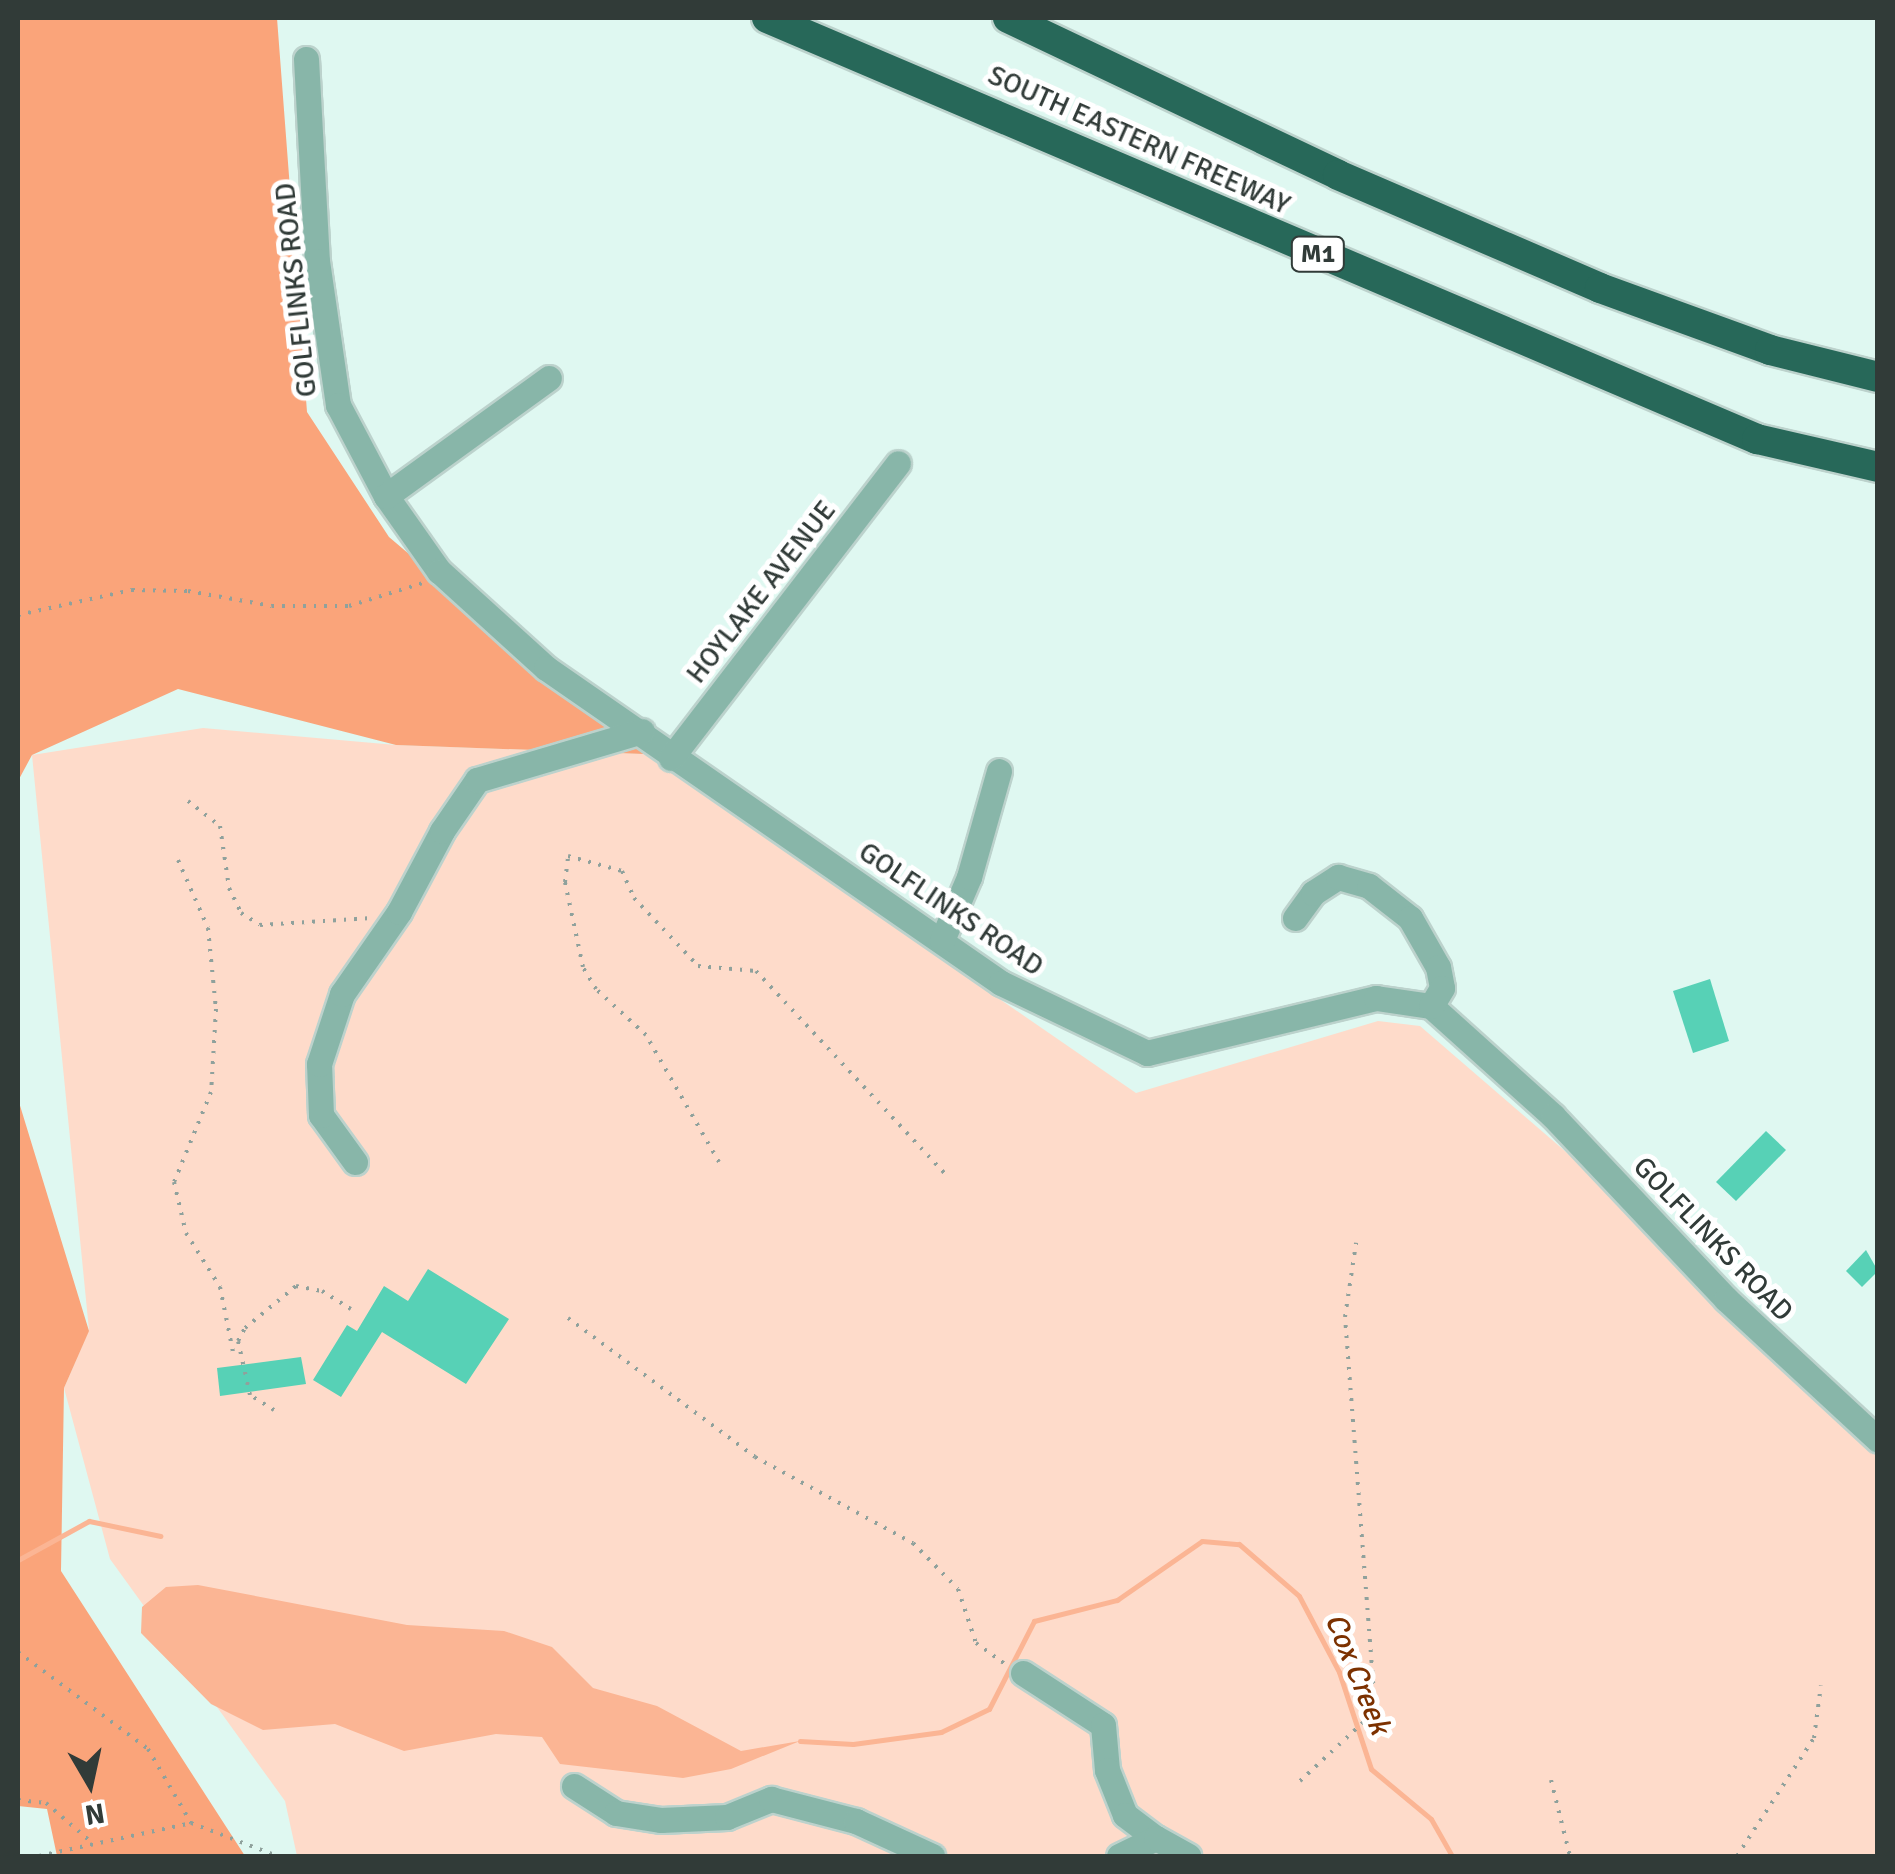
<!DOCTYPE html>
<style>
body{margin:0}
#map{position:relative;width:1895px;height:1874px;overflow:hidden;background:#dff8f1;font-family:Signika,sans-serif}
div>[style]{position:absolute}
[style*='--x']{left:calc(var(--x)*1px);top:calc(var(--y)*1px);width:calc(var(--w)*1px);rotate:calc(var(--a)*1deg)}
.green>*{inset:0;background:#fedbca}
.forest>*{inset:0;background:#faa47a}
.water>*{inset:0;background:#fbb594}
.stream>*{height:5px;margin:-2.5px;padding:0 2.5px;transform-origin:2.5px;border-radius:2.5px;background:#fbb594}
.building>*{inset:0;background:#57d1b6}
.path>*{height:4px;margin-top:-2px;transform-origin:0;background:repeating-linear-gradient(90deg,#8fa19c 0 2.5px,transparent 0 10.5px)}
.roads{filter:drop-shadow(2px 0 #bcd2cc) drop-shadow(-2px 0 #bcd2cc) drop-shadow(0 2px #bcd2cc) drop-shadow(0 -2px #bcd2cc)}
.minor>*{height:25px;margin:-12.5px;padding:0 12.5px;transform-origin:12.5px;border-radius:12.5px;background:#88b6a9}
.highway>*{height:30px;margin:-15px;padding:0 15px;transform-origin:15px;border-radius:15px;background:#276859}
span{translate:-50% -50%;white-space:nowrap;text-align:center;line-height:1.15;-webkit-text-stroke:10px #fff;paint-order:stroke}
.shield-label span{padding:2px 8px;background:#fff;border:2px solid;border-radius:8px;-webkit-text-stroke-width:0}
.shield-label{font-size:25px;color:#313b38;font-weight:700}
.street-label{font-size:28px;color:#313b38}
.water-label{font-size:30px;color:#7c3100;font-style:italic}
.frame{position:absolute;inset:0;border:20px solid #313b38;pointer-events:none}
.north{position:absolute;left:40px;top:1734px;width:100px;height:100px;-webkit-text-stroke:8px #fff;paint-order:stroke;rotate:171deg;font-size:28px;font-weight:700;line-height:40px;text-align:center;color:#313b38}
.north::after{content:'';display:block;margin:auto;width:35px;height:45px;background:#313b38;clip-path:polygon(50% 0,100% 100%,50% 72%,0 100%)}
</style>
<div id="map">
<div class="green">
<i style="clip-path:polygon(203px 728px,396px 745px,644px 754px,1136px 1093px,1378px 1021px,1420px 1026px,1877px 1420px,1877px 1856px,297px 1856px,285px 1801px,110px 1559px,64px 1388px,89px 1330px,32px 755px)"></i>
</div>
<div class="forest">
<i style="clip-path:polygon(18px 18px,277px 18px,307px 412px,389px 537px,644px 754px,396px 745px,178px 689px,32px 755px,18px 781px)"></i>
<i style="clip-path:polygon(18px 1099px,89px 1331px,64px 1388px,61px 1571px,245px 1856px,57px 1856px,47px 1809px,18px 1806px)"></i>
</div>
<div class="water">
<i style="clip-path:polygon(198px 1585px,407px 1625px,504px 1631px,552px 1647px,593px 1688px,657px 1706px,741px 1751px,800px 1741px,731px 1769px,683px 1778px,560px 1764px,542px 1737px,496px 1734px,404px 1751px,335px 1724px,263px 1730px,211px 1704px,141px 1633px,142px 1607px,166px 1587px)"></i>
</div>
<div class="stream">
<i style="--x:18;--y:1560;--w:81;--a:-28.8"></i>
<i style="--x:89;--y:1521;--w:73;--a:11.9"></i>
<i style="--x:800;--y:1741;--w:53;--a:3.2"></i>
<i style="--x:853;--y:1744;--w:89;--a:-7.8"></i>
<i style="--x:941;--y:1732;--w:53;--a:-25.6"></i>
<i style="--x:989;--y:1709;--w:99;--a:-62.9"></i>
<i style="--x:1034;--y:1621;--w:86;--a:-14.2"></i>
<i style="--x:1117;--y:1600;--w:103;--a:-34.8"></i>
<i style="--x:1202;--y:1541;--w:37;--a:5"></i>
<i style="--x:1239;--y:1544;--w:79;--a:40.9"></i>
<i style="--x:1299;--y:1596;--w:86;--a:62.2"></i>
<i style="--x:1339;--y:1672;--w:102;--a:71.7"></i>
<i style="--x:1371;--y:1769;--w:78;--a:39.8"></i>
<i style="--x:1431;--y:1819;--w:43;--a:60.4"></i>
</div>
<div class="building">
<i style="clip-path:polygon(1710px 979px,1729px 1041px,1693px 1053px,1673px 991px)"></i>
<i style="clip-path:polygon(1766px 1131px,1786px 1150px,1736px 1201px,1716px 1182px)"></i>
<i style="clip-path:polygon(1866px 1250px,1878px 1271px,1862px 1287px,1846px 1271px)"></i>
<i style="clip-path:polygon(428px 1269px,509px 1319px,466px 1384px,382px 1332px,341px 1397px,313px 1380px,347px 1325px,357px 1331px,384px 1286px,408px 1301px)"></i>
<i style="clip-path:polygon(301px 1357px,306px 1384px,220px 1396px,217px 1368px)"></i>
</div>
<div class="path">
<i style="--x:18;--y:615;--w:117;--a:-12.4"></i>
<i style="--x:132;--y:590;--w:56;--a:1"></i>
<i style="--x:188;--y:591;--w:85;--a:10.1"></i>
<i style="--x:272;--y:606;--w:77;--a:0"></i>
<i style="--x:349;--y:606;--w:77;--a:-17.3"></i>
<i style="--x:188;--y:801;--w:41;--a:38"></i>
<i style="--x:220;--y:826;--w:63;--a:81.7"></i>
<i style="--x:229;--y:888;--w:28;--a:64"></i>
<i style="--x:241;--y:913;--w:22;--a:32"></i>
<i style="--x:260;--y:925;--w:112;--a:-3.6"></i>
<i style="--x:178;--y:860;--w:74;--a:66.2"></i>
<i style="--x:208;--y:928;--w:81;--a:84.4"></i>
<i style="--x:216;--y:1009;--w:83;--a:93.4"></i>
<i style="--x:211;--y:1092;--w:97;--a:112.3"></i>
<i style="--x:174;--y:1182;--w:52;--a:76.8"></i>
<i style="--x:186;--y:1233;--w:64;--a:57.8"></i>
<i style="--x:220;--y:1287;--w:71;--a:78.7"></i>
<i style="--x:719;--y:1162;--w:146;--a:-119.9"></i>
<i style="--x:646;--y:1035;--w:68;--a:-137.4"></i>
<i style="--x:596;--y:989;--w:26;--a:-121"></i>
<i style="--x:583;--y:967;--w:87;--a:-102"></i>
<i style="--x:565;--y:882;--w:26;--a:-83"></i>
<i style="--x:568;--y:856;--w:56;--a:15.5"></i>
<i style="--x:622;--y:871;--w:30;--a:66"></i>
<i style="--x:634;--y:898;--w:93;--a:46.7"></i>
<i style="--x:698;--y:966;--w:58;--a:4.9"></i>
<i style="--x:756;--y:971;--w:279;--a:47"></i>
<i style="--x:568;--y:1318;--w:233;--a:36.6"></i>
<i style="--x:755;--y:1457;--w:180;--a:28.6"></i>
<i style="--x:913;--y:1543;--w:64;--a:45.6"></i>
<i style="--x:958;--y:1589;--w:57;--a:71.6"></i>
<i style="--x:976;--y:1643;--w:36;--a:36"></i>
<i style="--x:274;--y:1410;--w:28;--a:-148"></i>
<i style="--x:250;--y:1395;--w:55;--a:-102.5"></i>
<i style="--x:238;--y:1341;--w:15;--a:-62"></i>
<i style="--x:245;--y:1328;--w:66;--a:-39.5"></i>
<i style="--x:296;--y:1286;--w:26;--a:11"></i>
<i style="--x:322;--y:1291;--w:34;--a:32"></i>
<i style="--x:18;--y:1652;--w:162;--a:36.7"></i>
<i style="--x:148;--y:1749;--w:86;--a:59.8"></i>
<i style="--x:1551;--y:1780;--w:78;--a:76"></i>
<i style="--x:1300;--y:1781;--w:96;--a:-42.9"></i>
<i style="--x:1370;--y:1716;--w:22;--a:-80"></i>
<i style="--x:1374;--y:1694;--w:378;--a:-94.4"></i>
<i style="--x:1345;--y:1317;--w:75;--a:-81.5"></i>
<i style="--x:18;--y:1800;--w:28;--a:6"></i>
<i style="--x:46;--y:1803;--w:60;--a:40.9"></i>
<i style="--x:191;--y:1823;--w:92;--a:21"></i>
<i style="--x:39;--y:1856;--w:156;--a:-12.2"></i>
<i style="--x:1737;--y:1856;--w:141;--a:-56.9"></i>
<i style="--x:1814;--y:1738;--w:53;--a:-82.5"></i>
</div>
<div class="roads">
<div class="minor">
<i style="--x:306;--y:59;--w:202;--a:86.9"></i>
<i style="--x:317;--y:261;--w:146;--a:81.7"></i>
<i style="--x:338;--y:405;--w:103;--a:62.2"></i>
<i style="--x:386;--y:496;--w:92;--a:54.8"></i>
<i style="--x:439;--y:571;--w:144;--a:42.2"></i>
<i style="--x:546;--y:668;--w:553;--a:34.7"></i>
<i style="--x:1001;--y:983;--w:162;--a:25.6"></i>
<i style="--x:1147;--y:1053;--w:236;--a:-13.5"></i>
<i style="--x:1376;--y:998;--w:56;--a:8.3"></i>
<i style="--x:1431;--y:1006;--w:164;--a:42"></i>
<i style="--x:1553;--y:1116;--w:252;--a:46.6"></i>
<i style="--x:1726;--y:1299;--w:207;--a:42.8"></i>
<i style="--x:386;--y:496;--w:201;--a:-35.9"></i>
<i style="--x:671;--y:758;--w:372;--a:-52.4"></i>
<i style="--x:1295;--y:918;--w:31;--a:-54"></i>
<i style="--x:1313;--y:893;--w:30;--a:-33"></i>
<i style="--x:1338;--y:877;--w:32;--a:16"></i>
<i style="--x:1369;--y:886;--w:52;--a:38"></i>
<i style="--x:1410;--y:918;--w:56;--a:60.3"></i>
<i style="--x:1438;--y:967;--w:21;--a:79"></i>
<i style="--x:1442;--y:988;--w:21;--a:121"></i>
<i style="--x:942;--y:940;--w:69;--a:-66.8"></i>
<i style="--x:969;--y:877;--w:110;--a:-74.2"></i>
<i style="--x:355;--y:1162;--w:58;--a:-125.9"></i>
<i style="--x:321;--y:1115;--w:51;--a:-92.2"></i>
<i style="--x:319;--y:1064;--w:74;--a:-71.8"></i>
<i style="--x:342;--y:994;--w:100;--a:-55.2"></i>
<i style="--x:399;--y:912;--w:92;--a:-62"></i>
<i style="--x:442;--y:831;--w:62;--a:-55.5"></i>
<i style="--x:477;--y:780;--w:172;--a:-16.5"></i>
<i style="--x:1023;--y:1673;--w:95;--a:33"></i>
<i style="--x:1103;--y:1725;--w:45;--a:84.9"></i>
<i style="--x:1107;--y:1770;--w:48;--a:68.2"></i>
<i style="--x:1125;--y:1815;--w:39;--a:37"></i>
<i style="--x:574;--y:1786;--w:50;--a:32.7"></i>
<i style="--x:616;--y:1813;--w:46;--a:8.8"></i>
<i style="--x:661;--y:1820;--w:66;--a:-2.6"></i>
<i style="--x:727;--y:1817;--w:48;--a:-22.2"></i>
<i style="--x:771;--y:1799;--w:88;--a:14.5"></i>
<i style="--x:856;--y:1821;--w:84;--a:24.7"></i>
<i style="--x:1119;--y:1856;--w:41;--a:-25.9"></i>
<i style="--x:1156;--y:1838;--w:37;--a:29"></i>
</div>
<div class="highway">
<i style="--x:767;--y:18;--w:1076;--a:23.04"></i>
<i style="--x:1757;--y:439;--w:124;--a:13"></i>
<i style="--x:1008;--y:18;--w:365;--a:25.4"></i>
<i style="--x:1338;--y:175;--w:285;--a:23.3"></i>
<i style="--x:1600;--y:288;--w:181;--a:20"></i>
<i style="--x:1770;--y:350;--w:111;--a:14"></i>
</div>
</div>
<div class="shield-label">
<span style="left:1318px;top:254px">M1</span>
</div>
<div class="street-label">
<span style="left:1139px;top:140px;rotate:24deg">SOUTH EASTERN FREEWAY</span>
<span style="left:296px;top:290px;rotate:-96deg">GOLFLINKS ROAD</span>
<span style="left:761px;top:592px;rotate:-52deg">HOYLAKE AVENUE</span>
<span style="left:951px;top:909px;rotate:34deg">GOLFLINKS ROAD</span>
<span style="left:1713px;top:1239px;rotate:46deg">GOLFLINKS ROAD</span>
</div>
<div class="water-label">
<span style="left:1357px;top:1674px;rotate:68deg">Cox Creek</span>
</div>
<div class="frame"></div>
<div class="north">N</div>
</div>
